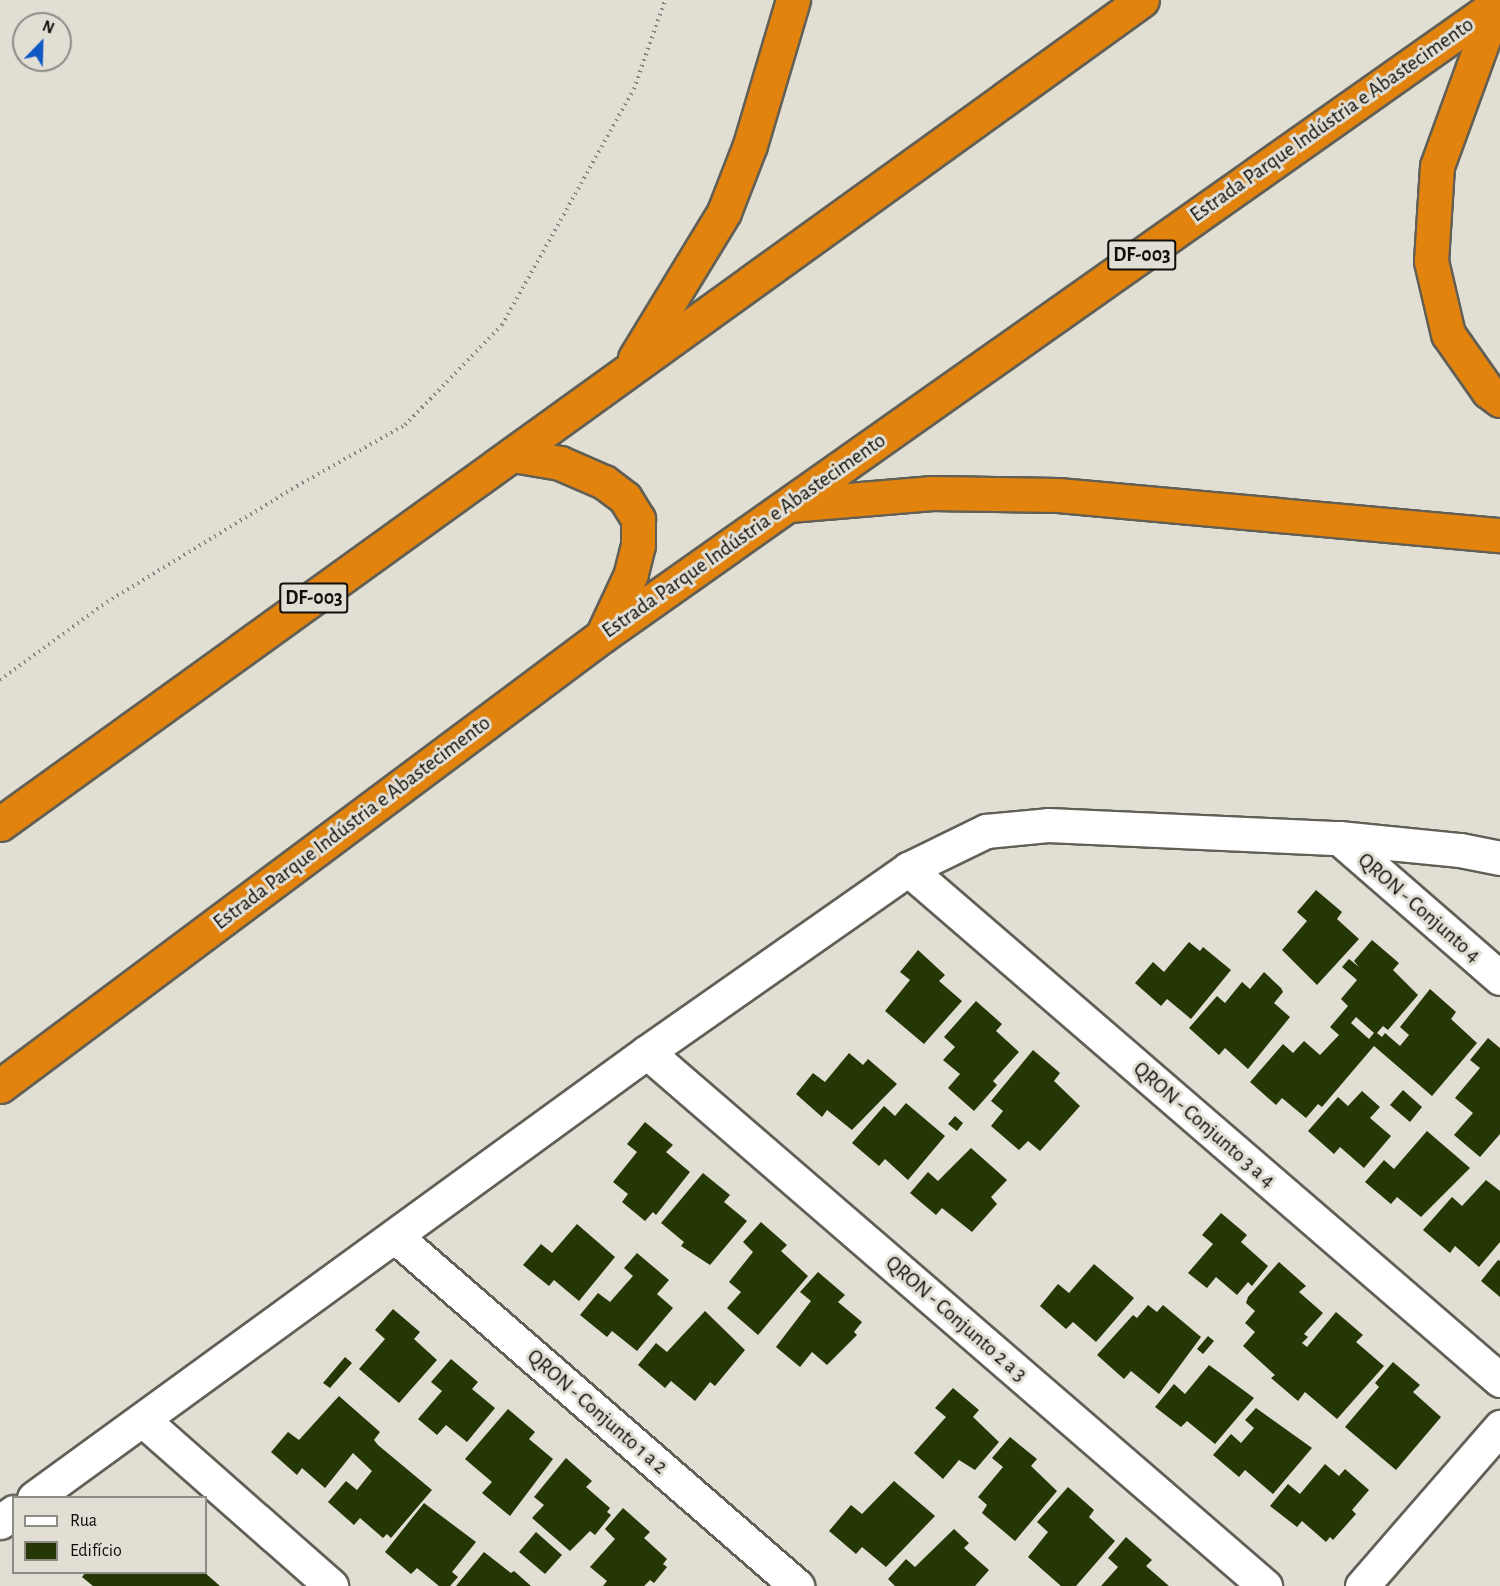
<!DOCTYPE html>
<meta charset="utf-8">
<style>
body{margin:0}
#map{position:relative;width:1500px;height:1586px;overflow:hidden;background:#e1ded4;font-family:"Alegreya Sans",sans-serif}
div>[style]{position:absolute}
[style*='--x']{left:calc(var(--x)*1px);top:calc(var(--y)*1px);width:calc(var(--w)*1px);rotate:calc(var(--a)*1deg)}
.building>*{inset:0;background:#253704}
.path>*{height:4px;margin-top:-2px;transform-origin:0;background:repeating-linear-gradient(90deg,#85837c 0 1.5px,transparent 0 6px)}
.roads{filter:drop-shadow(2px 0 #615f56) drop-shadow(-2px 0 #615f56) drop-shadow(0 2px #615f56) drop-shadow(0 -2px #615f56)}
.minor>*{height:33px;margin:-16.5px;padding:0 16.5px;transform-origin:16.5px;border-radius:16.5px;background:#fff}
.highway>*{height:33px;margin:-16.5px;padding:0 16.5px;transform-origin:16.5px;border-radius:16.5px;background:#e1830d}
span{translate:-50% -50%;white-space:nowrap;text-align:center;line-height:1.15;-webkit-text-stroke:6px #e1ded4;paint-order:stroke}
.shield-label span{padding:2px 4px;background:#e1ded4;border:2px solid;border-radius:4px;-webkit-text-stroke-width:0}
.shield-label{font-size:20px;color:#100f0c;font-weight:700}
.street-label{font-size:21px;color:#100f0c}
.legend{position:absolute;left:12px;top:1496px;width:195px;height:78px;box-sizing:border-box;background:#e1ded4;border:2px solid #8d8b84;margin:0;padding:8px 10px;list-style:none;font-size:18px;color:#100f0c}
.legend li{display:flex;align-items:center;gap:12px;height:30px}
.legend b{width:30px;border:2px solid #8d8b84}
.north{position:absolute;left:12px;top:12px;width:60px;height:60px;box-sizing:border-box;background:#e1ded4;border:2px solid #8d8b84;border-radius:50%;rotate:23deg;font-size:16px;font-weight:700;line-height:24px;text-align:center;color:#100f0c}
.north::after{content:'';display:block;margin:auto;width:21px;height:27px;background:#1059c3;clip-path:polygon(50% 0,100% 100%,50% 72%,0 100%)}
</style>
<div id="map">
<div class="building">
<i style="clip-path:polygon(1316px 890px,1342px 912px,1337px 919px,1359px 939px,1317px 985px,1282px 950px,1307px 921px,1297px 912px)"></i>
<i style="clip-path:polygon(evenodd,1372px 940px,1399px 963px,1393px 970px,1418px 995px,1388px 1030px,1383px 1026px,1377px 1033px,1382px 1037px,1385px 1033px,1400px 1046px,1409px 1035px,1400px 1027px,1430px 989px,1456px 1012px,1451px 1019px,1477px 1043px,1432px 1096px,1374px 1046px,1322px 1107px,1318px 1104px,1306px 1118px,1282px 1098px,1276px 1105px,1250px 1082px,1283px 1044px,1293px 1053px,1304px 1041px,1320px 1055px,1339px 1035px,1330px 1027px,1348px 1006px,1341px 999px,1357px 980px,1342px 967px,1349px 959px,1359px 967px,1354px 961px,1372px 940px,1356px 1017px,1374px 1033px,1369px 1039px,1351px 1023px,1356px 1017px)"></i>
<i style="clip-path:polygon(1189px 942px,1200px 951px,1203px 947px,1231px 970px,1191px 1019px,1167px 999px,1161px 1006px,1135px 983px,1153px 962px,1164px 972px)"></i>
<i style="clip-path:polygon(918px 950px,945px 975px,939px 981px,962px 1001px,924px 1044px,885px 1011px,910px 980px,900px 972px)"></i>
<i style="clip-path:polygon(1264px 972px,1281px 988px,1283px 992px,1274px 1003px,1290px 1017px,1248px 1069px,1225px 1048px,1219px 1055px,1189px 1028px,1217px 996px,1225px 1003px,1242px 982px,1250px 989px)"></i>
<i style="clip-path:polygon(976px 1001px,1002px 1024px,996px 1031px,1019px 1052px,993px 1081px,997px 1085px,974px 1111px,948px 1088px,960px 1074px,943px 1060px,955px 1047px,944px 1037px)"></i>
<i style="clip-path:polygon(1488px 1038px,1500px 1048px,1500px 1134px,1480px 1157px,1454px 1135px,1473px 1113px,1455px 1098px,1480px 1068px,1470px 1060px)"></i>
<i style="clip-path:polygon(1033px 1050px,1060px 1073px,1054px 1081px,1080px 1106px,1040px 1151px,1028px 1141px,1019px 1150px,991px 1126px,1003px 1111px,991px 1101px)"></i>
<i style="clip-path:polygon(849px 1053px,863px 1065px,868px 1059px,897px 1084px,852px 1130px,827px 1110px,822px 1117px,796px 1094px,813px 1073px,825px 1082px)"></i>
<i style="clip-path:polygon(1403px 1090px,1422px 1107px,1410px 1122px,1390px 1105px)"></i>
<i style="clip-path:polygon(1362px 1091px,1380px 1107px,1370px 1118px,1391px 1136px,1364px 1168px,1340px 1147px,1334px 1154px,1308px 1131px,1338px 1097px,1348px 1106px)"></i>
<i style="clip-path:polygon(906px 1103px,945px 1136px,908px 1180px,885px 1159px,879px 1166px,852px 1143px,884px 1106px,895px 1116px)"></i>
<i style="clip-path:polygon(955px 1116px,963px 1123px,957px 1131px,948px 1124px)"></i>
<i style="clip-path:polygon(645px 1122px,673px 1145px,666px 1152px,690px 1172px,656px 1215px,653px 1212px,645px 1221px,622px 1202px,628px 1194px,613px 1182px,637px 1152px,627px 1144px)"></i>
<i style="clip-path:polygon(1427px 1131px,1470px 1168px,1421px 1217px,1397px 1197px,1391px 1204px,1365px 1182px,1384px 1160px,1394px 1169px)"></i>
<i style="clip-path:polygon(971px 1148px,1007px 1180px,991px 1197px,997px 1204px,972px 1232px,942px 1208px,936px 1215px,910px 1193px,928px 1172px,938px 1181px)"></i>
<i style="clip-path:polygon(703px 1173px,730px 1195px,724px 1202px,747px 1221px,710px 1265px,681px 1246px,684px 1242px,661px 1223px)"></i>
<i style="clip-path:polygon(1486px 1180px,1500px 1191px,1500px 1242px,1479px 1267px,1455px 1246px,1450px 1253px,1423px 1230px,1452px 1197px,1462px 1206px)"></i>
<i style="clip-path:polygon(1221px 1213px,1247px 1235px,1241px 1242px,1268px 1266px,1252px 1286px,1248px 1282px,1237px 1295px,1216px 1277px,1207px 1288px,1188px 1273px,1213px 1244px,1202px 1235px)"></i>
<i style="clip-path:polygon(761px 1222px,787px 1245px,781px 1251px,808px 1276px,758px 1335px,727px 1308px,741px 1292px,729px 1282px,753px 1252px,743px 1242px)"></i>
<i style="clip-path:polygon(577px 1224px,615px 1257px,579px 1301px,554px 1280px,549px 1286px,523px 1265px,541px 1244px,552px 1253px)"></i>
<i style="clip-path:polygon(637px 1253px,669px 1280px,657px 1294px,673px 1308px,637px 1351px,612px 1331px,607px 1337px,580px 1315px,598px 1293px,610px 1302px,633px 1276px,624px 1268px)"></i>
<i style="clip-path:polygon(1498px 1260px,1500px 1261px,1500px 1297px,1481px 1281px)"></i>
<i style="clip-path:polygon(1279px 1262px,1306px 1286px,1299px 1292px,1323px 1313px,1304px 1334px,1308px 1337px,1302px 1343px,1307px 1347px,1336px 1312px,1363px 1335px,1356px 1342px,1384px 1366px,1337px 1419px,1305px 1392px,1298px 1401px,1271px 1378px,1275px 1375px,1243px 1346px,1255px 1332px,1245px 1323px,1255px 1311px,1246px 1303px,1248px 1297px)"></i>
<i style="clip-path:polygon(1094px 1264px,1134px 1298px,1096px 1342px,1073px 1322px,1066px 1329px,1040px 1306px,1058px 1284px,1069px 1293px)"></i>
<i style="clip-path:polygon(818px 1272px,845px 1295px,838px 1302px,862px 1322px,854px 1332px,857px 1335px,827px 1365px,812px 1352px,800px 1367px,776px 1347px,811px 1301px,800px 1292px)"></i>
<i style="clip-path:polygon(1148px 1305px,1157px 1312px,1163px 1305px,1201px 1337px,1159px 1394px,1131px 1371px,1124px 1379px,1097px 1355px,1133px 1315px,1137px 1318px)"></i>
<i style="clip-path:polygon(393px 1309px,420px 1332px,414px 1339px,437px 1360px,399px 1403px,359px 1369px,385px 1339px,375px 1330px)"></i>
<i style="clip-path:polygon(705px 1311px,745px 1350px,715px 1386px,710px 1382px,695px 1401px,671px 1381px,665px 1388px,638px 1365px,656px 1343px,667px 1352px)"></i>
<i style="clip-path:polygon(1208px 1336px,1214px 1341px,1203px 1354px,1197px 1349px)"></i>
<i style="clip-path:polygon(345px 1357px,352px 1363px,330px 1388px,323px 1383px)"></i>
<i style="clip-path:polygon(451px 1359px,478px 1382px,472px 1389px,495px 1408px,467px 1442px,446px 1425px,437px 1435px,418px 1419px,442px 1391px,431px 1382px)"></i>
<i style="clip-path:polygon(1393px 1362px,1420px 1385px,1413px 1392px,1441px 1417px,1396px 1470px,1345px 1427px,1379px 1387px,1375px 1383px)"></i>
<i style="clip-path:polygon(1209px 1365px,1254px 1398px,1215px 1444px,1187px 1421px,1181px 1427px,1155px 1407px,1174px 1384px,1185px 1394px)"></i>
<i style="clip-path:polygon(953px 1388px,979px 1410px,973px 1417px,999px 1442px,975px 1470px,959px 1460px,943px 1479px,914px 1453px,946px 1417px,935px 1408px)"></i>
<i style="clip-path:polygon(339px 1396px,380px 1432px,374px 1440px,378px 1445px,432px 1490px,391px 1538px,387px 1534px,383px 1538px,360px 1518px,354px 1525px,328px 1502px,346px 1481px,357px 1490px,372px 1471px,353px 1453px,325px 1488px,302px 1468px,297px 1475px,271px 1452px,288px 1432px,299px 1440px)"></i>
<i style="clip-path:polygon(1256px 1408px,1312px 1448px,1273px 1494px,1245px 1470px,1239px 1477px,1213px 1455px,1231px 1434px,1241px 1443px,1254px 1428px,1245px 1420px)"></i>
<i style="clip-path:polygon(508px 1409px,535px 1432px,529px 1439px,553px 1459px,510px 1516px,482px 1493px,492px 1482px,465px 1459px)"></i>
<i style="clip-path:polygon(1010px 1437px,1037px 1459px,1031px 1466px,1057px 1491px,1015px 1541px,982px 1513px,987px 1505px,978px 1497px,1003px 1467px,992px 1458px)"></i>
<i style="clip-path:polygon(566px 1458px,592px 1481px,586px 1487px,610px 1508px,607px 1512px,611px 1515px,595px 1535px,590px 1531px,570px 1551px,532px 1518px,544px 1505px,534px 1497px)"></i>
<i style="clip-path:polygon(1325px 1464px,1339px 1476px,1345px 1469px,1369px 1490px,1352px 1510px,1356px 1514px,1333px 1540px,1330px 1537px,1326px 1542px,1302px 1521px,1297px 1527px,1270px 1506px,1288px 1484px,1300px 1494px)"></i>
<i style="clip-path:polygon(894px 1481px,935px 1516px,886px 1567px,862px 1547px,856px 1554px,829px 1531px,851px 1505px,862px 1514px)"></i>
<i style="clip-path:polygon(1068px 1487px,1094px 1510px,1089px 1517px,1115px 1541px,1076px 1586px,1061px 1586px,1028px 1557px,1048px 1532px,1037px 1522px)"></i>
<i style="clip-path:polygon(424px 1503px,476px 1542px,452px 1572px,458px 1577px,450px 1586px,439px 1586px,417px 1568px,411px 1574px,385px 1552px)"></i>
<i style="clip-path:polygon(623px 1508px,650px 1532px,644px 1538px,667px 1559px,663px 1564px,667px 1567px,654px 1583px,650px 1580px,644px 1586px,603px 1586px,607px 1581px,590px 1567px,615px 1539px,605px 1529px)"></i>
<i style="clip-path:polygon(954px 1529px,969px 1543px,964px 1548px,989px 1570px,975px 1586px,895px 1586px,888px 1579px,906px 1559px,915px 1567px)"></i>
<i style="clip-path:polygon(536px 1532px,562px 1555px,545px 1574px,519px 1552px)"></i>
<i style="clip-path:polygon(1126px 1537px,1152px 1560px,1146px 1566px,1169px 1586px,1101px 1586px,1118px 1567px,1108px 1558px)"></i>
<i style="clip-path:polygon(484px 1552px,511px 1573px,514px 1571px,531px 1586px,456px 1586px)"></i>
<i style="clip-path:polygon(86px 1572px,204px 1572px,220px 1586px,93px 1586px,82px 1577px)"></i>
</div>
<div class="path">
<i style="--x:0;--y:680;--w:132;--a:-36.1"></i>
<i style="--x:107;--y:602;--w:223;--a:-31.4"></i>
<i style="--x:297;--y:486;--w:124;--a:-29.5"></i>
<i style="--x:405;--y:425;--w:139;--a:-45.9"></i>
<i style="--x:502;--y:325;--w:270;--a:-60.8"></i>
<i style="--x:634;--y:89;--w:94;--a:-70.8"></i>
</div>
<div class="roads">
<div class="minor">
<i style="--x:1339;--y:838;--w:213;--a:41"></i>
<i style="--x:908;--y:869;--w:782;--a:40.8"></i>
<i style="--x:647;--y:1052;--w:817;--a:40.83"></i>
<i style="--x:396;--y:1237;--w:532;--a:41.03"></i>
<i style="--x:143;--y:1420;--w:251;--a:41.4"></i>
<i style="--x:34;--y:1498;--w:758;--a:-36.04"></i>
<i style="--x:647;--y:1052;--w:319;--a:-35"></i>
<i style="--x:908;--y:869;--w:87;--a:-26"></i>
<i style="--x:986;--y:831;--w:62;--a:-5.5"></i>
<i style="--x:1048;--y:825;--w:291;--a:2.6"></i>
<i style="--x:1339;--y:838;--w:122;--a:5.7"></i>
<i style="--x:1460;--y:850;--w:41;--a:11.3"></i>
<i style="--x:0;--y:1522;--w:17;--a:-36"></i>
<i style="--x:1362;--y:1586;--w:211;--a:-49"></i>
</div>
<div class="highway">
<i style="--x:1496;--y:4;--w:172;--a:110"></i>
<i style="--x:1437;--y:166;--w:95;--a:93.6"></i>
<i style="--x:1431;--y:261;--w:75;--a:76.9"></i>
<i style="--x:1448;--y:334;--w:70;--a:54.9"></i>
<i style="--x:1488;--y:391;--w:15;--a:37"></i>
<i style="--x:635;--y:358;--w:171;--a:-58.6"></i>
<i style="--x:724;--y:212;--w:72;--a:-68.8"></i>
<i style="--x:750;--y:145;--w:151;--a:-73.5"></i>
<i style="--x:513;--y:455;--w:48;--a:9.7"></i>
<i style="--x:560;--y:463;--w:48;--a:23.4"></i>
<i style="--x:604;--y:482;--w:26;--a:37"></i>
<i style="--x:625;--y:498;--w:25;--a:58"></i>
<i style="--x:638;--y:519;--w:26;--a:90"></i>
<i style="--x:638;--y:545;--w:30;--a:104"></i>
<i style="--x:631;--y:574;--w:66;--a:115"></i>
<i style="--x:789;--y:505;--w:144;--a:-4.8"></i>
<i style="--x:932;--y:493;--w:126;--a:0.9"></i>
<i style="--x:1058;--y:495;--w:444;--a:5.2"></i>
<i style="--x:0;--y:824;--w:1408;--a:-35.81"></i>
<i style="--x:0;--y:1086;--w:752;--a:-36.78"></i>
<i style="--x:602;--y:636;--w:1099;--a:-35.22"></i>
</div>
</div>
<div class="shield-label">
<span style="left:1142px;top:255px">DF-003</span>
<span style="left:314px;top:598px">DF-003</span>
</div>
<div class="street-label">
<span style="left:1332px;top:120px;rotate:-35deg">Estrada Parque Indústria e Abastecimento</span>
<span style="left:744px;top:536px;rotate:-35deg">Estrada Parque Indústria e Abastecimento</span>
<span style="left:352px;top:823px;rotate:-37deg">Estrada Parque Indústria e Abastecimento</span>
<span style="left:1419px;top:908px;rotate:41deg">QRON - Conjunto 4</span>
<span style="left:1204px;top:1125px;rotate:41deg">QRON - Conjunto 3 a 4</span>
<span style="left:956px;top:1319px;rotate:41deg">QRON - Conjunto 2 a 3</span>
<span style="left:597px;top:1412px;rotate:41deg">QRON - Conjunto 1 a 2</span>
</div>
<ul class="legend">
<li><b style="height:8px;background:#fff"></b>Rua</li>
<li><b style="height:16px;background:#253704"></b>Edifício</li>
</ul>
<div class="north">N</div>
</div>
